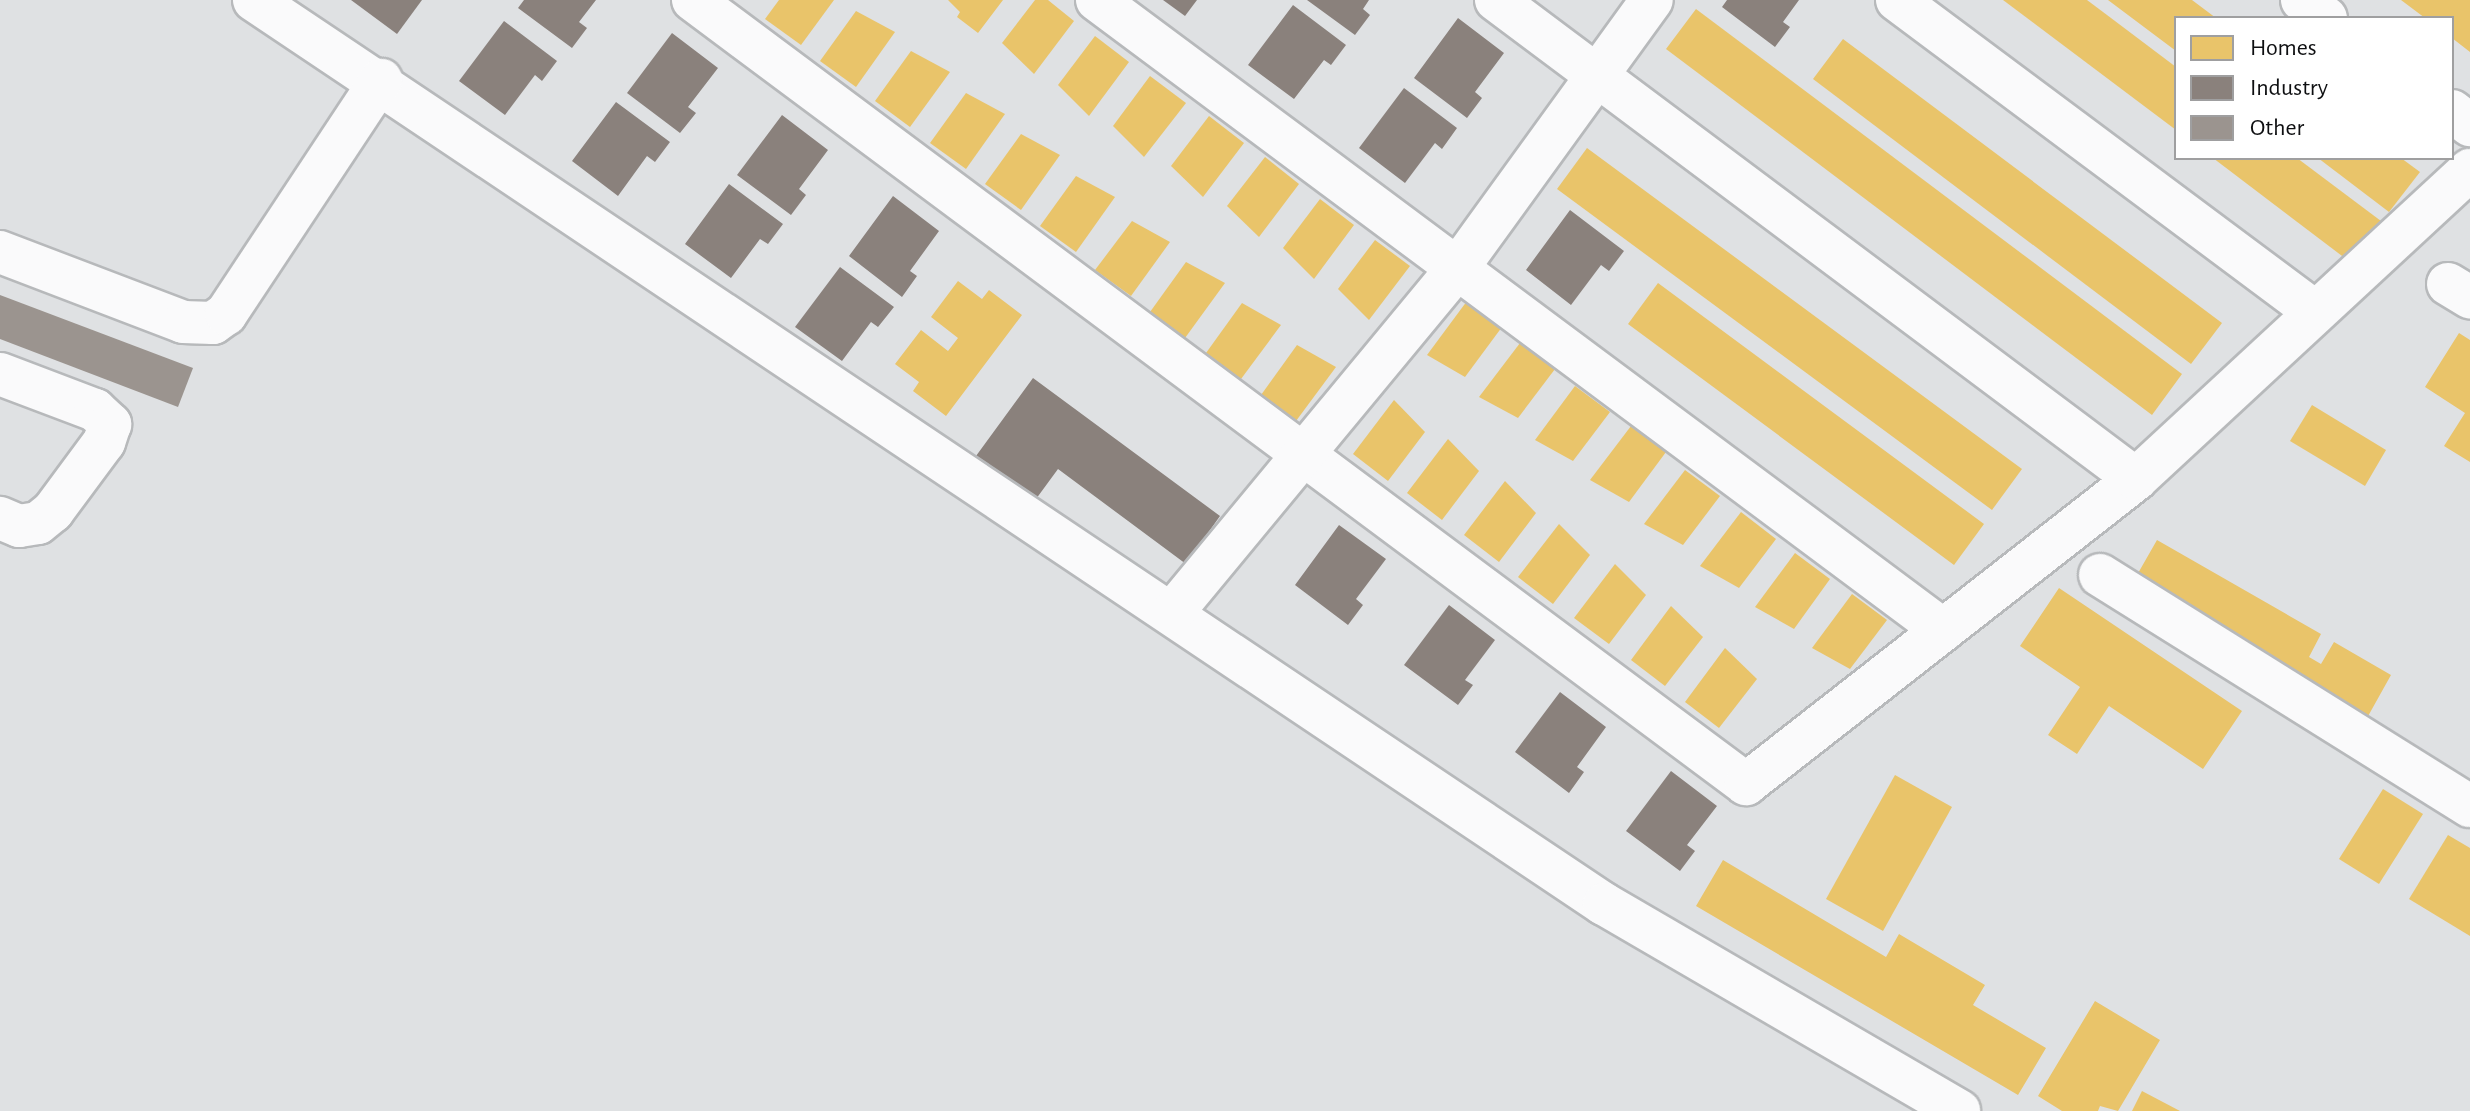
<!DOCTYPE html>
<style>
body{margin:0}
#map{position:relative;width:2470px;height:1111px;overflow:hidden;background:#dfe1e3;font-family:"Alegreya Sans",sans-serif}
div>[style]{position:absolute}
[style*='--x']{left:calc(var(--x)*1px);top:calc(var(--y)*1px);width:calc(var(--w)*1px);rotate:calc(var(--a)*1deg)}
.homes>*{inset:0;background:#e9c46a}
.industry>*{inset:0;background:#8a817c}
.building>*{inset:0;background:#9b948f}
.roads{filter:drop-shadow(2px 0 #b7b9bb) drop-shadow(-2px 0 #b7b9bb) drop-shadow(0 2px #b7b9bb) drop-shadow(0 -2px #b7b9bb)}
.minor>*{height:42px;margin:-21px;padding:0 21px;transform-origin:21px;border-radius:21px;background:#fafafb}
span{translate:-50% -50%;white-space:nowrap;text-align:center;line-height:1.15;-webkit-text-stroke:8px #fff;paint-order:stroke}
.legend{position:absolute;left:2174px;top:16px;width:280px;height:144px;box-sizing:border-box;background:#fff;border:2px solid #9f9fa0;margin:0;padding:10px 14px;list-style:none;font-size:24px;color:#0e0f11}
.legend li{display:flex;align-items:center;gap:16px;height:40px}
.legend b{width:40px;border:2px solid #9f9fa0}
</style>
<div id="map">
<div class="homes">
<i style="clip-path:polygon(779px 0,834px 0,801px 45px,765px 19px)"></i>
<i style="clip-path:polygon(948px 0,1003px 0,978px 33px,957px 17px,960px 12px)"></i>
<i style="clip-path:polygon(1035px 0,1048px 0,1074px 21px,1034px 74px,1002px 43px)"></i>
<i style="clip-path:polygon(2003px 0,2087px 0,2111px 18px,2176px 67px,2176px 130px)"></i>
<i style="clip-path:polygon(2108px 0,2192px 0,2216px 18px,2176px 18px,2176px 51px)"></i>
<i style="clip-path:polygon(2401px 0,2470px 0,2470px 52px,2452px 38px,2452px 18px,2425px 18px)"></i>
<i style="clip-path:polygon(1696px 9px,2182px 374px,2152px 415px,1666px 49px)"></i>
<i style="clip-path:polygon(856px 11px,895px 32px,856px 87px,820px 61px)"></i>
<i style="clip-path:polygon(1095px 36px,1129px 62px,1089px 116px,1058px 85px)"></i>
<i style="clip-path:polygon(1843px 39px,2222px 323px,2191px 364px,1813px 79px)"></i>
<i style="clip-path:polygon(911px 51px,950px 72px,910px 127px,875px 101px)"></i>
<i style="clip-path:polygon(1150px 76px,1186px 103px,1144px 157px,1113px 126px)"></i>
<i style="clip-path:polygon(966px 93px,1005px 114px,966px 169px,930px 143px)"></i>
<i style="clip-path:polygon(1209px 116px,1244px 143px,1203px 197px,1171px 166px)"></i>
<i style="clip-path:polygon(1021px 134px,1060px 155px,1021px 210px,985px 184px)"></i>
<i style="clip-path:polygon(1587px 148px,2022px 469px,1992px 510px,1557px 189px)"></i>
<i style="clip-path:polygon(1265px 157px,1299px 184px,1259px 237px,1227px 206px)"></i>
<i style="clip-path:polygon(2213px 158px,2297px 158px,2381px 221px,2350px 262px)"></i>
<i style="clip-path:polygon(2318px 158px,2401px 158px,2420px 172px,2389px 212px)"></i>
<i style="clip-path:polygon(1076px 176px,1115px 197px,1076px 252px,1040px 226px)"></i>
<i style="clip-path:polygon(1320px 199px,1354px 225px,1314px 279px,1283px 248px)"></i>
<i style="clip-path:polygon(1132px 221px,1170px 242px,1131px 296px,1095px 270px)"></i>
<i style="clip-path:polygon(1375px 240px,1410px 266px,1369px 320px,1338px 289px)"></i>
<i style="clip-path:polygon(1186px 262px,1225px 283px,1185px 338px,1150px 312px)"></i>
<i style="clip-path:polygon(958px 281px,982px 299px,989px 290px,1022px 315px,946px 416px,913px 391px,919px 382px,895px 364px,921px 330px,948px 351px,958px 338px,931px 317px)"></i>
<i style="clip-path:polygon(1658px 283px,1984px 524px,1954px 565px,1628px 324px)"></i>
<i style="clip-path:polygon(1467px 301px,1502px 327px,1465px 377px,1427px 355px)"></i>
<i style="clip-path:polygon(1242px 303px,1281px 325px,1241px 379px,1206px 353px)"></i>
<i style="clip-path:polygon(2459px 333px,2470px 340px,2470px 462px,2444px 446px,2465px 413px,2425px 387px)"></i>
<i style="clip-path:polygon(1520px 343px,1555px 369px,1518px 418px,1479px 397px)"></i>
<i style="clip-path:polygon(1297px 345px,1336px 367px,1296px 421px,1261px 395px)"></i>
<i style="clip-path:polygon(1575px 386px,1610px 412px,1573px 461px,1535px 440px)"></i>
<i style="clip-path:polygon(1394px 400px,1425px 432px,1388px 481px,1353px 454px)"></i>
<i style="clip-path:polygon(2312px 405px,2386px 450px,2365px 486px,2290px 441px)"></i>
<i style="clip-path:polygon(1631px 426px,1666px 452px,1629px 502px,1590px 480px)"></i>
<i style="clip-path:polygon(1448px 439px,1479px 471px,1442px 520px,1407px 493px)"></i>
<i style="clip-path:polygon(1685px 470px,1720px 496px,1683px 545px,1644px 524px)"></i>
<i style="clip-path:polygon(1505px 481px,1536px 513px,1499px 562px,1464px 535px)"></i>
<i style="clip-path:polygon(1741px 512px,1776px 539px,1739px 588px,1700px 566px)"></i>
<i style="clip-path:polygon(1559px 524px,1590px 555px,1553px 604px,1518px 577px)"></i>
<i style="clip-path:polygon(2157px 540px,2321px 634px,2309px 657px,2321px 664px,2334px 642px,2391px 675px,2367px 718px,2133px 582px)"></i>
<i style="clip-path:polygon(1795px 553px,1830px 579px,1794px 629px,1755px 607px)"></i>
<i style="clip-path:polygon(1615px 564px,1646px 595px,1609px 644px,1574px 618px)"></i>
<i style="clip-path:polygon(2059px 588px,2242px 711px,2203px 769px,2109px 706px,2077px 754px,2048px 735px,2080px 687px,2020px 646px)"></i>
<i style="clip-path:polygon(1852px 594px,1887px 620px,1850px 669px,1812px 648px)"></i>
<i style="clip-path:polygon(1671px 606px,1703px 637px,1665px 686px,1631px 660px)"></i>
<i style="clip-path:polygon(1725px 648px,1757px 679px,1719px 728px,1685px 702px)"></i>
<i style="clip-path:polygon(1895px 775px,1952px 807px,1883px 931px,1826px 899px)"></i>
<i style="clip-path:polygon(2383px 789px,2423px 814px,2379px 884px,2339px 859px)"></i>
<i style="clip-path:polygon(2448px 835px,2470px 848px,2470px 936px,2409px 899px)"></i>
<i style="clip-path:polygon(1723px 860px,1886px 957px,1899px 934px,1985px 985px,1973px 1005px,2046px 1048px,2018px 1095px,1696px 906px)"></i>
<i style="clip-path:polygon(2095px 1001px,2160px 1040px,2118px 1111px,2100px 1106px,2098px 1111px,2062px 1111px,2038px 1096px)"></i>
<i style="clip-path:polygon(2142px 1091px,2180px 1111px,2132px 1111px)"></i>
</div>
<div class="industry">
<i style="clip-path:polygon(351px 0,422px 0,397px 34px)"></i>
<i style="clip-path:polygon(524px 0,596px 0,579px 22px,587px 28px,572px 48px,518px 8px)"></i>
<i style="clip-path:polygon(1163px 0,1197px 0,1185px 16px)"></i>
<i style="clip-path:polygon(1307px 0,1369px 0,1363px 9px,1370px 15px,1355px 35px)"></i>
<i style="clip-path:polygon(1727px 0,1799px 0,1783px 22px,1790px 27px,1775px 47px,1722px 7px)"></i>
<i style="clip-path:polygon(1293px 5px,1346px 45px,1331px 65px,1324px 60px,1294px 99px,1248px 65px)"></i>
<i style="clip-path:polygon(1458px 18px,1504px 53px,1475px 92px,1482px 98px,1467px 118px,1414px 78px)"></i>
<i style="clip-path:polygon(504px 21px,557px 61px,542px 81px,535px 75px,505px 115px,459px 81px)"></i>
<i style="clip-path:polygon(672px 33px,718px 68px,688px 107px,696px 113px,680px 133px,627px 93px)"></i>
<i style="clip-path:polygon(1404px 88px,1457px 128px,1442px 149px,1435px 143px,1405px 183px,1359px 148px)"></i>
<i style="clip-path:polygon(616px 102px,670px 142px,655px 162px,647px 156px,618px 196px,572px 161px)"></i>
<i style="clip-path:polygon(782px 115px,828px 150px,799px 189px,806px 195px,791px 215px,737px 175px)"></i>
<i style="clip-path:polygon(729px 184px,783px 224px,768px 244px,760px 239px,731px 278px,685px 244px)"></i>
<i style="clip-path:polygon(893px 196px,939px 231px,910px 271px,917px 276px,902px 297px,849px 256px)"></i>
<i style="clip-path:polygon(1570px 210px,1624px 251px,1609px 271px,1601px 265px,1571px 305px,1526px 270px)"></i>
<i style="clip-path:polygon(840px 267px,894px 307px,878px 327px,871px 322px,842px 361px,795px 327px)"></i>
<i style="clip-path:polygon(1033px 378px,1220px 516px,1186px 564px,1058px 469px,1036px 499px,976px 456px)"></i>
<i style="clip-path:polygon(1339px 525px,1386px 559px,1356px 599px,1363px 605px,1348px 625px,1295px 585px)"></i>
<i style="clip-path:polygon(1449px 605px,1495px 640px,1465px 680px,1473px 685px,1458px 705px,1404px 665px)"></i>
<i style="clip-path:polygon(1560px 692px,1606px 727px,1577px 767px,1584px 772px,1569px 793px,1515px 752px)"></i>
<i style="clip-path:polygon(1671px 771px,1717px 806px,1687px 845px,1695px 851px,1680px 871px,1626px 831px)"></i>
</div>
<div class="building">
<i style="clip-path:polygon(0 295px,193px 368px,178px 407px,0 339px)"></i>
</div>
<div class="roads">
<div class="minor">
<i style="--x:254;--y:0;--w:1625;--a:33.81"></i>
<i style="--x:1604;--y:904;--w:411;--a:30.2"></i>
<i style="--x:693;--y:0;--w:1313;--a:36.67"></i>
<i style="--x:1746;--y:784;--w:495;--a:-38"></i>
<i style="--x:2136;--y:479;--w:455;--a:-42.8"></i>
<i style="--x:1097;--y:0;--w:1055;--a:36.67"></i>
<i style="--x:1496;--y:0;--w:799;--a:36.81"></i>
<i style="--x:1897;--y:0;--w:520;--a:36.72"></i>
<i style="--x:2302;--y:0;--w:30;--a:37"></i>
<i style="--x:2452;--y:111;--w:23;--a:38"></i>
<i style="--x:0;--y:252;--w:196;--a:20.9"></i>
<i style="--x:183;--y:322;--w:30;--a:2"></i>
<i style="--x:213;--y:323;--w:16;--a:-35"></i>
<i style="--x:226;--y:314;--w:281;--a:-56.5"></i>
<i style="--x:2448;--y:284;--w:26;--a:31"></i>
<i style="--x:0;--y:374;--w:102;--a:20.8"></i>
<i style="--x:95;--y:410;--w:21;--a:43"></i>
<i style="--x:110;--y:424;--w:19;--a:108"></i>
<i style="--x:104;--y:442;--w:86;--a:126.5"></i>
<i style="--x:53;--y:511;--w:19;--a:141"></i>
<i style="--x:38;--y:523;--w:19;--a:171"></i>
<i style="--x:19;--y:526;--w:21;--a:-157"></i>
<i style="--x:2100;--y:575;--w:436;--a:32"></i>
<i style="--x:1172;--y:613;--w:447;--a:-50.4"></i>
<i style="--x:1457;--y:269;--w:332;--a:-54.1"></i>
</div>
</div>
<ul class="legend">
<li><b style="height:22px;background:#e9c46a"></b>Homes</li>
<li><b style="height:22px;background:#8a817c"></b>Industry</li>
<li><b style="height:22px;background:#9b948f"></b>Other</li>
</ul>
</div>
